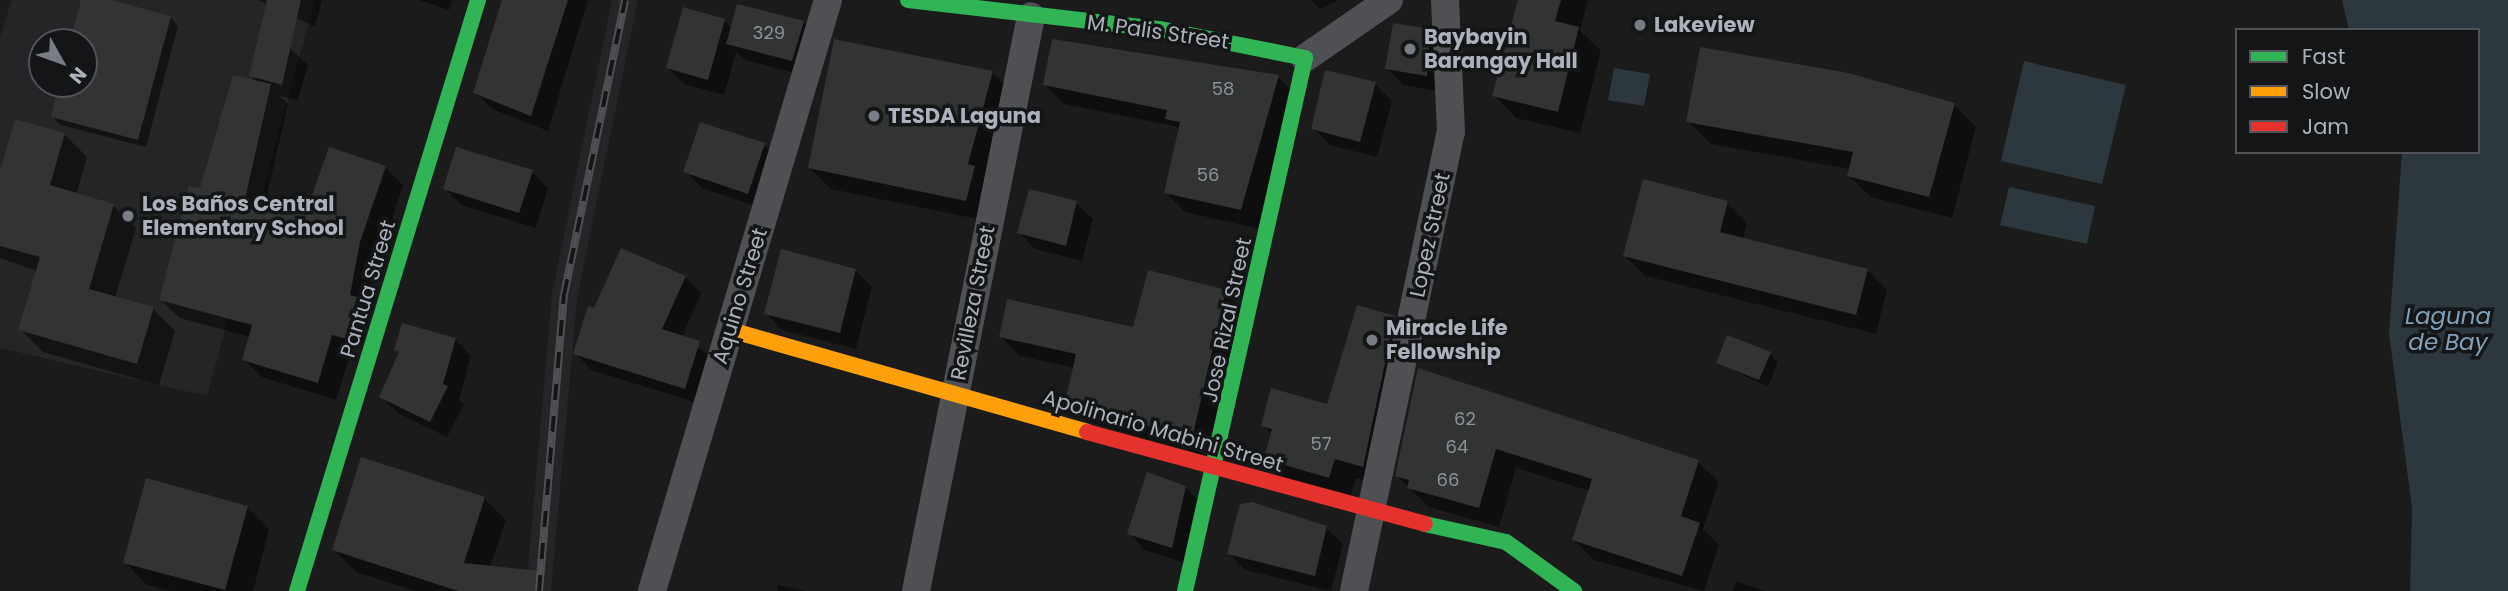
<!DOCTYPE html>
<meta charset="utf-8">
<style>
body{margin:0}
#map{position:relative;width:2508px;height:591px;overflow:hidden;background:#1b1b1b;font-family:Poppins,sans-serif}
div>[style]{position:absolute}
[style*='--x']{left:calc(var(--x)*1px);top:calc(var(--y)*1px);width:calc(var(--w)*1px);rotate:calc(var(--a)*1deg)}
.built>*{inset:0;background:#242527}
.water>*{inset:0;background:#2c373e}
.shadow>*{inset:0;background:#0007}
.building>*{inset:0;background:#323333}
.street>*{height:28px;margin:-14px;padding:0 14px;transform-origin:14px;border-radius:14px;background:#4e5054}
.fast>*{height:16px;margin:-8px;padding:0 8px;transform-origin:8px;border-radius:8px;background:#30b455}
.slow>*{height:16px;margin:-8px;padding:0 8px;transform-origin:8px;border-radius:8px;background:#ff9f0a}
.jam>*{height:16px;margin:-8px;padding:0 8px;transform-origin:8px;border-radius:8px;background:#e5322d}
.rail>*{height:8px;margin-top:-4px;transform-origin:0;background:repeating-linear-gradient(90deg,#141517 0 16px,#4e5053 0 32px);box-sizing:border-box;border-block:2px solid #4e5053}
.dots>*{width:19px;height:19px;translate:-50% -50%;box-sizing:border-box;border:4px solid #141517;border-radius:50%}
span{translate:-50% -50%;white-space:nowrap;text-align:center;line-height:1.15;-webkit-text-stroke:7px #141517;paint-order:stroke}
.number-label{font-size:18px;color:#8e929a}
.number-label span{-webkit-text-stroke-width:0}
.poi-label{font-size:21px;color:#acb1bc;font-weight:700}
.left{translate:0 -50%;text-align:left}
.street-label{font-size:21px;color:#acb1bc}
.water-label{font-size:23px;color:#82a1b8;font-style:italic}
.legend{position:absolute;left:2235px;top:28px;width:245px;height:126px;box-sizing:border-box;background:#141517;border:2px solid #515359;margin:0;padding:9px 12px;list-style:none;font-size:21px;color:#acb1bc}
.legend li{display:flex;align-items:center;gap:14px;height:35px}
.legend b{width:35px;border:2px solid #515359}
.north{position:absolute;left:28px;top:28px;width:70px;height:70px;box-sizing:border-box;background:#141517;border:2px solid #515359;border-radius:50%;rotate:130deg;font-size:19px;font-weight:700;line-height:28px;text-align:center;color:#acb1bc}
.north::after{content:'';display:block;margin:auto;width:24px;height:32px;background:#797c84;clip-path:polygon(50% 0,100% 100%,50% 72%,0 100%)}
</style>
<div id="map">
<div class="built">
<i style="clip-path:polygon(evenodd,12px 0,315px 0,207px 396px,0 348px,0 37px,12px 0,42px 42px,84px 42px,84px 84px,42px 84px,42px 42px)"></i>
<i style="clip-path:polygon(612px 0,638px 0,577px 298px,551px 591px,526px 591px,552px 294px)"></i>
</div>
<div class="water">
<i style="clip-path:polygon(2342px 0,2508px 0,2508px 591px,2410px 591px,2412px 508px,2389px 333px,2402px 152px,2478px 152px,2478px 30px,2349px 30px)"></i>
<i style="clip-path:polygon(2024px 61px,2126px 85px,2102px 184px,2001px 161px)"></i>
<i style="clip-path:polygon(1614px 68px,1650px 74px,1644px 106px,1608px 100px)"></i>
<i style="clip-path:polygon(2009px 187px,2095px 206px,2087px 244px,2000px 225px)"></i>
</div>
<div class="shadow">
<i style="clip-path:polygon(83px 0,170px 17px,178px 26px,146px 147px,61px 125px,52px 117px,61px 84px,84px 84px,84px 42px,72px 42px)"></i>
<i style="clip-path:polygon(258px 0,322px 0,315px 27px)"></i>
<i style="clip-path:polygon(419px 0,452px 0,449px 10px)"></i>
<i style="clip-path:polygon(505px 0,588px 0,548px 131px,492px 109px,475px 92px)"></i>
<i style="clip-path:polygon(1311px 0,1339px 0,1320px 9px)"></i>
<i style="clip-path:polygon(1520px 0,1588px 0,1580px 31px,1601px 51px,1580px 133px,1516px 118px,1494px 95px)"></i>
<i style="clip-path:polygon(724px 20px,732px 29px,804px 22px,820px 39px,809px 77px,745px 60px,736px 52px,724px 95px,684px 84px,668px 68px)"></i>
<i style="clip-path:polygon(1429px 31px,1445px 47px,1443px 92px,1403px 85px,1387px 68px)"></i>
<i style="clip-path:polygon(259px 41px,291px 49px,308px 65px,298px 100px,280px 96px,288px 104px,265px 204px,309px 212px,385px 167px,403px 185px,336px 400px,262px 377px,243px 359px,250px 337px,180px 318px,161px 300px,201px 190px,257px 83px,251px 76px)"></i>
<i style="clip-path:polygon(992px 72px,1013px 93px,987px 221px,831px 189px,810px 168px)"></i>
<i style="clip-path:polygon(1278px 77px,1297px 96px,1260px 229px,1185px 212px,1166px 193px,1180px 131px,1175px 126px,1064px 104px,1045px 85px)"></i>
<i style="clip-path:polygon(1375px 84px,1392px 101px,1377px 157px,1330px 145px,1313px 128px)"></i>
<i style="clip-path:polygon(1954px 105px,1976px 127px,1952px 218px,1871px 197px,1848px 175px,1850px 169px,1711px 144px,1688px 121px)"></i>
<i style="clip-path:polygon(64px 134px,87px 157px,76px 195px,113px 206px,136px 228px,115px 298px,153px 309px,175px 331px,159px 385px,43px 352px,20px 329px,37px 271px,0 258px,0 177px)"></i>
<i style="clip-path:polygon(764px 145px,781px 161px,765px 209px,702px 188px,685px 171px)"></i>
<i style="clip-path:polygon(532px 172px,548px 188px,536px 228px,461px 205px,445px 189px)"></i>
<i style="clip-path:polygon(1076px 203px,1093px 219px,1082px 261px,1035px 249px,1019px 232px)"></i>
<i style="clip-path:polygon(1727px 203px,1747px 223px,1743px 239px,1867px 270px,1887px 290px,1876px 334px,1645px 276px,1625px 256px)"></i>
<i style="clip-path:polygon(855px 270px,872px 287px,856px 349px,782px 330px,766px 313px)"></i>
<i style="clip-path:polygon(685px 277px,701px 293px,682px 337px,715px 359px,701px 404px,591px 370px,575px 353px,595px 310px)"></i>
<i style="clip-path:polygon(1225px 292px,1244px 311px,1211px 457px,1086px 421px,1067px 402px,1075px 368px,1020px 356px,1000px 336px,1134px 329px)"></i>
<i style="clip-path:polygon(1394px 318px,1415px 339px,1384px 487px,1356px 478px,1350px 498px,1286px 480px,1266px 459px,1272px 435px,1263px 425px,1328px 406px)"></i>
<i style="clip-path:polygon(455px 339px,471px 356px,459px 400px,464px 404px,447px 437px,398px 413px,381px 397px,400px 354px,396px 350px)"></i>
<i style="clip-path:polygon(1770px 354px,1778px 362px,1768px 387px,1718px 363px)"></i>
<i style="clip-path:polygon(1419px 370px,1698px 462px,1719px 482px,1703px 529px,1719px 545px,1704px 591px,1594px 560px,1574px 540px,1590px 491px,1516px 468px,1499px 527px,1429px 507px,1397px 476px)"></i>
<i style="clip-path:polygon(1185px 487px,1202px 504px,1188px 564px,1145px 550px,1129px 533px)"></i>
<i style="clip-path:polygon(484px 498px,506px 520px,490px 567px,522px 571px,542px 591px,416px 591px,356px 572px,334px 550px)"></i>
<i style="clip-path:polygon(247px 507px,269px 529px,253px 591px,171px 591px,147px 585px,125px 562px)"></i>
<i style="clip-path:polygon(1326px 528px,1343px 544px,1331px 591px,1245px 570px,1229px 553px)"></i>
<i style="clip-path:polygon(1736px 581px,1764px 591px,1733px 591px)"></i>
<i style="clip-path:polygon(778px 585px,805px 591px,777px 591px)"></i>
</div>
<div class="building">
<i style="clip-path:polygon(81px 0,111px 0,171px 16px,138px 140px,51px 117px,59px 84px,84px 84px,84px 42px,70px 42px)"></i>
<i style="clip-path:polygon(267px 0,301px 0,282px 85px,249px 76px)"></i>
<i style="clip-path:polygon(502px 0,568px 0,531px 116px,473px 93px)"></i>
<i style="clip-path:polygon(1518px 0,1561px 0,1555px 21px,1579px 27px,1558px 112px,1492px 96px)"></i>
<i style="clip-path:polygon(737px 4px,804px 21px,792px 61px,726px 44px)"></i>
<i style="clip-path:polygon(683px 7px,725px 19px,708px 80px,666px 68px)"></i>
<i style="clip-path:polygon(1393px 23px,1430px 29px,1427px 76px,1385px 69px)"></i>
<i style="clip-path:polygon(834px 39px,993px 71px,968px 164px,975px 166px,966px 201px,808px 168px)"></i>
<i style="clip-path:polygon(1052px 39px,1279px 75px,1241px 210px,1164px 193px,1180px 122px,1165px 119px,1167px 110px,1043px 85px)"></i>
<i style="clip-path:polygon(1700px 47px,1848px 73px,1955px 103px,1929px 197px,1847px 176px,1853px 152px,1686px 122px)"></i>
<i style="clip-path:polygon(1325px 70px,1376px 82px,1360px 142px,1311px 129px)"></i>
<i style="clip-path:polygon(233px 75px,271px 84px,245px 199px,307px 210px,329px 147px,386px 166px,360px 242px,350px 295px,357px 297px,353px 310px,360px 312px,351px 340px,332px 335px,318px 383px,242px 360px,252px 325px,159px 300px,189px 186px,200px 188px)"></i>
<i style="clip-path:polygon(15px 119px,65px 133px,50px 185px,114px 204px,89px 289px,154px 307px,137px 364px,18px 330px,40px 257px,0 246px,0 171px)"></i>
<i style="clip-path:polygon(700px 122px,765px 143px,748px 194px,683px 172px)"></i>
<i style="clip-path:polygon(456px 147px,533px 170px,519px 213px,443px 189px)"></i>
<i style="clip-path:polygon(1643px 179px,1728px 201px,1720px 232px,1868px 269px,1856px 315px,1623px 256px)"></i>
<i style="clip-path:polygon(1029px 189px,1077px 201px,1066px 246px,1017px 233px)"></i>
<i style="clip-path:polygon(621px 248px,686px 276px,662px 329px,700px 341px,685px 389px,573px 354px,588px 306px,594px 308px)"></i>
<i style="clip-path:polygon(781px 249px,856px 269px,840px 333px,764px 314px)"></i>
<i style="clip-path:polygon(1148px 270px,1226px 290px,1192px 439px,1065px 403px,1076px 354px,999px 337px,1007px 299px,1133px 327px)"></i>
<i style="clip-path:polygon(1357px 305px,1395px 316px,1363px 467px,1335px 459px,1329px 478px,1264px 459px,1272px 429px,1261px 426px,1271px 388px,1327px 404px)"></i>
<i style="clip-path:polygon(402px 323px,456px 338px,443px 384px,448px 386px,430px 422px,379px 397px,399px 352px,394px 350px)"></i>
<i style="clip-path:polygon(1727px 335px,1771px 352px,1759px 380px,1716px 363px)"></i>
<i style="clip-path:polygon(1418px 368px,1699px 460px,1681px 516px,1700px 523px,1682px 576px,1572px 540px,1592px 479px,1496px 449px,1479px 508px,1407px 488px,1409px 480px,1395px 476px)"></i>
<i style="clip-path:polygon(361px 457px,485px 497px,464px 563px,540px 571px,539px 591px,458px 591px,332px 550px)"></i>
<i style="clip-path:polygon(1147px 472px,1186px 486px,1172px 548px,1127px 534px)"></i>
<i style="clip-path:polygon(146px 478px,248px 506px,225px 590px,123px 563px)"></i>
<i style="clip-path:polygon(1252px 502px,1327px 526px,1315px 576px,1227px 554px,1240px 504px)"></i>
</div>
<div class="street">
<i style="--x:1305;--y:58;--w:102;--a:-34.6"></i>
<i style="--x:652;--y:591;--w:617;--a:-73.42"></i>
<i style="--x:916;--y:591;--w:586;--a:-78.69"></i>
<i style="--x:1354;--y:591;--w:469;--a:-78.1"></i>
<i style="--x:1451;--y:132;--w:132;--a:-92.6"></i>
</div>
<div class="fast">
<i style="--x:908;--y:0;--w:254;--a:6.6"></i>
<i style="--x:1160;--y:29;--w:148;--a:11.3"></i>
<i style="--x:1305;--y:58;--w:546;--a:102.69"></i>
<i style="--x:1425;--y:524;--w:83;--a:12.5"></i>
<i style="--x:1506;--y:542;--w:84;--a:35.8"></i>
<i style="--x:297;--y:591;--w:618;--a:-72.97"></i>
</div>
<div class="slow">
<i style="--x:730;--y:330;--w:371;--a:15.9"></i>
</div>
<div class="jam">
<i style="--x:1087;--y:432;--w:350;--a:15.2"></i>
</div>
<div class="rail">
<i style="--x:539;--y:591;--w:297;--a:-85.2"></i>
<i style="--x:564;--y:295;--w:301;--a:-78.3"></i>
</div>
<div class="dots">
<i style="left:1640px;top:25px;background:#797c84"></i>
<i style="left:1410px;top:49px;background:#797c84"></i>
<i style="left:874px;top:116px;background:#797c84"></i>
<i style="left:128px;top:216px;background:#797c84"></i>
<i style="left:1372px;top:340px;background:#797c84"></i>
</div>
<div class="number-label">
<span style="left:769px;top:33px">329</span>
<span style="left:1223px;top:89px">58</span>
<span style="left:1208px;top:175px">56</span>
<span style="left:1465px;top:419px">62</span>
<span style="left:1321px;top:444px">57</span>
<span style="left:1457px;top:447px">64</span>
<span style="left:1448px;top:480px">66</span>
</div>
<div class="poi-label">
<span class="left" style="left:1654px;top:25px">Lakeview</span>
<span class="left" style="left:1424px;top:49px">Baybayin<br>Barangay Hall</span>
<span class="left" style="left:888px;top:116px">TESDA Laguna</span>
<span class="left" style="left:142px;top:216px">Los Baños Central<br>Elementary School</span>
<span class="left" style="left:1386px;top:340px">Miracle Life<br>Fellowship</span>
</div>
<div class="street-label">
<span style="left:1158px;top:32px;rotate:8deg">M. Palis Street</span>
<span style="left:1430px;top:235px;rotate:-78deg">Lopez Street</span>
<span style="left:368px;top:289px;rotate:-73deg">Pantua Street</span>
<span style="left:740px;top:296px;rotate:-73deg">Aquino Street</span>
<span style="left:973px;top:303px;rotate:-79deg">Revilleza Street</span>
<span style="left:1227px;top:320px;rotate:-78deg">Jose Rizal Street</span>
<span style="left:1163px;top:431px;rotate:16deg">Apolinario Mabini Street</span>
</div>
<div class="water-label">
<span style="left:2448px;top:329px">Laguna<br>de Bay</span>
</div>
<ul class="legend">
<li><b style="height:9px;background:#30b455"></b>Fast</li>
<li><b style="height:9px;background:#ff9f0a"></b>Slow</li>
<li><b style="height:9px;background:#e5322d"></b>Jam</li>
</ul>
<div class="north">N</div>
</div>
